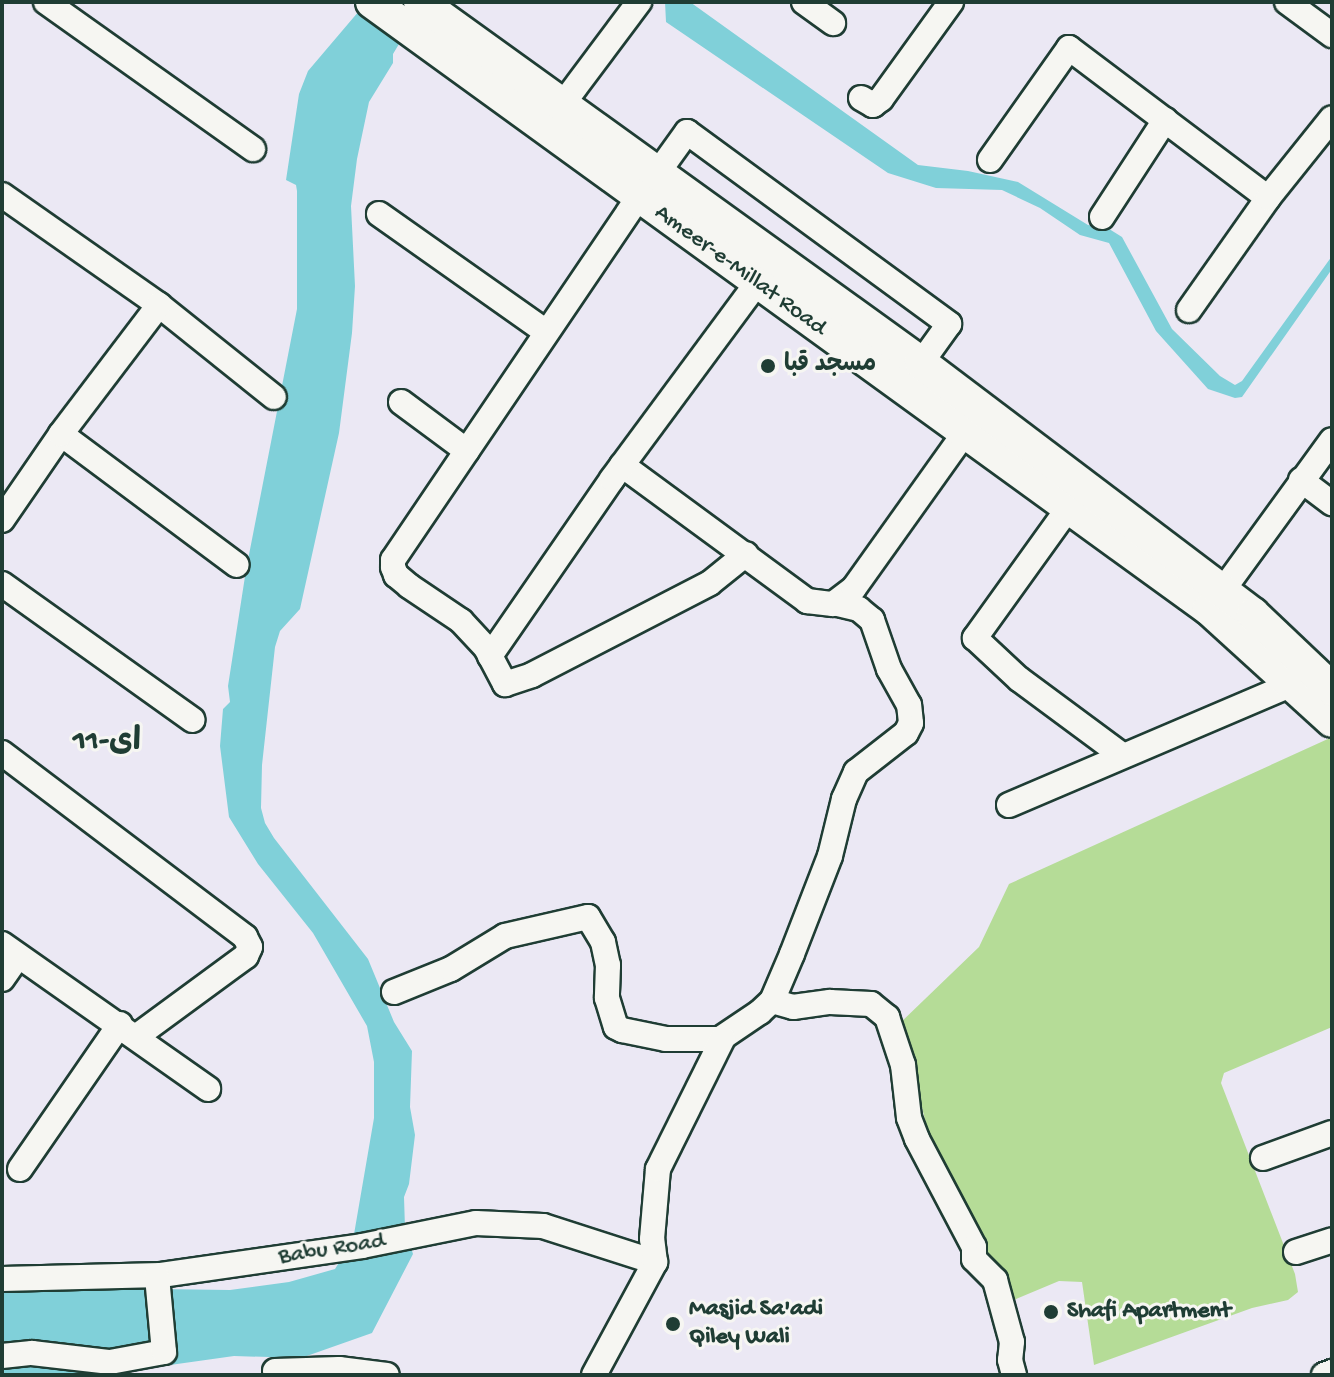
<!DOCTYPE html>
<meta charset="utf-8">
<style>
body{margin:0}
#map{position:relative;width:1334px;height:1377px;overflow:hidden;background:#ebe8f4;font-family:"Gochi Hand","Playpen Sans Arabic",sans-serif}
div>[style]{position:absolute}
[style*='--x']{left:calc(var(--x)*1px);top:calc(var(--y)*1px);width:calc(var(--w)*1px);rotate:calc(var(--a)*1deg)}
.green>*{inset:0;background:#b5dc97}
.water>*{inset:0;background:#80d0d9}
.roads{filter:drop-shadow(2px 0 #1f3d34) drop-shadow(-2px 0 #1f3d34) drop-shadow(0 2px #1f3d34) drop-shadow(0 -2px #1f3d34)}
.minor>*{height:24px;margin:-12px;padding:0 12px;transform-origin:12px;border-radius:12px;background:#f6f6f2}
.major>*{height:32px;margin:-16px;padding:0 16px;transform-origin:16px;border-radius:16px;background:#f6f6f2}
.dots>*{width:22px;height:22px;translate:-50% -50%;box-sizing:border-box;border:4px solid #f6f6f2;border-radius:50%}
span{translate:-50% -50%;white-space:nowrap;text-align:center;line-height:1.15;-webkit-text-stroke:6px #f6f6f2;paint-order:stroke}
.street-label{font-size:24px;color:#1f3d34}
.poi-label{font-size:24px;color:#1f3d34;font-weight:700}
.left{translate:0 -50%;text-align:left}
.district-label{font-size:32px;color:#1f3d34;font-weight:700}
.frame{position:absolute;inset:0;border:4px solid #1f3d34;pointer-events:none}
</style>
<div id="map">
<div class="green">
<i style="clip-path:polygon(1330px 738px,1332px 1027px,1224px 1073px,1221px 1083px,1295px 1274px,1298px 1292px,1288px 1300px,1252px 1308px,1094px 1365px,1082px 1282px,1059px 1281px,1009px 1302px,933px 1152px,911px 1063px,897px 1026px,979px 947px,1009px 884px)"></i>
</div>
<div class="water">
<i style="clip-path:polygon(665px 2px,690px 2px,918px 165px,968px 171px,1018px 182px,1088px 225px,1106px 227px,1122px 237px,1172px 329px,1220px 376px,1235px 385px,1242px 381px,1332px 256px,1332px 269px,1242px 397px,1235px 398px,1208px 389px,1156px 331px,1109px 243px,1080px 235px,1040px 208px,1002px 190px,936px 188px,888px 173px,666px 22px)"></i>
<i style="clip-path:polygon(359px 11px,399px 44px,393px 54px,393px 63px,369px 102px,357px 159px,351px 206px,355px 286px,352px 333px,339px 433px,300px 609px,280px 631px,275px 647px,262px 765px,261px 808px,265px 823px,274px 838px,368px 959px,394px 1022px,412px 1051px,410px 1107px,415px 1135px,409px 1184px,404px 1197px,405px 1228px,413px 1254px,372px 1333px,301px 1358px,234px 1356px,99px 1375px,2px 1375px,2px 1292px,85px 1288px,230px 1290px,289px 1282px,335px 1269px,353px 1240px,374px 1118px,374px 1062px,367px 1026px,313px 933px,258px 864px,229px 817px,220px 746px,223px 709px,230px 702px,228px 686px,246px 570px,297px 309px,297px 191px,296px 185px,286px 180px,299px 94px,308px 71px)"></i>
</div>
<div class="roads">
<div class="minor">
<i style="--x:46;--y:2;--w:254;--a:35.4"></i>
<i style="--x:804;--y:2;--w:36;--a:36"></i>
<i style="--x:1287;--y:2;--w:56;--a:36.3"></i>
<i style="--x:861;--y:98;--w:14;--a:30"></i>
<i style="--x:873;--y:105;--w:10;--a:-37"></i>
<i style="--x:881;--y:99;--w:120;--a:-54.2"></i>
<i style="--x:553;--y:117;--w:144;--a:-53.2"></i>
<i style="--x:990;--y:160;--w:137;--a:-54.8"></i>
<i style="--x:1069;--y:48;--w:249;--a:37"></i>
<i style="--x:659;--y:171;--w:48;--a:-54.3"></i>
<i style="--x:687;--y:132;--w:325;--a:36.2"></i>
<i style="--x:949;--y:324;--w:48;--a:125.7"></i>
<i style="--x:2;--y:195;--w:192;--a:35"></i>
<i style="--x:159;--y:305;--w:147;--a:38.7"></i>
<i style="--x:638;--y:198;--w:437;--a:124.1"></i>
<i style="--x:393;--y:560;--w:7;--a:90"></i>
<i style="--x:393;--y:567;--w:9;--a:69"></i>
<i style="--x:396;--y:575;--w:17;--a:40"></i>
<i style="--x:409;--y:586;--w:63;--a:33.9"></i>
<i style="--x:461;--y:621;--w:37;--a:47"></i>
<i style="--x:486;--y:648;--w:41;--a:62.2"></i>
<i style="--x:505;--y:684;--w:28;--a:-18"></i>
<i style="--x:532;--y:675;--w:200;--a:-27.3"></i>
<i style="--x:710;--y:583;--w:46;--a:-38.9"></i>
<i style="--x:379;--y:214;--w:204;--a:35.2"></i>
<i style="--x:1102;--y:217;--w:116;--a:-57"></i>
<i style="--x:1189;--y:310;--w:137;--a:-54.8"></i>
<i style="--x:1268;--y:198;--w:102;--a:-51.3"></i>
<i style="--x:401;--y:402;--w:82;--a:36.6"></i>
<i style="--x:61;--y:434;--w:219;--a:36.7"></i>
<i style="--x:622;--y:465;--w:230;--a:36.3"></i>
<i style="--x:807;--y:601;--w:26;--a:7"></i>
<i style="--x:833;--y:604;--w:26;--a:-37"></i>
<i style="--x:854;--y:588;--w:189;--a:-54.5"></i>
<i style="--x:1301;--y:480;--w:39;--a:37"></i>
<i style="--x:1067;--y:510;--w:158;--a:125.7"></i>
<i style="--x:975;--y:638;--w:60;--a:43"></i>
<i style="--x:1019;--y:679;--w:129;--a:36.5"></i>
<i style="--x:2;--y:520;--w:104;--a:-55.5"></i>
<i style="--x:61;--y:434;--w:162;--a:-52.8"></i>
<i style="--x:2;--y:584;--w:234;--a:35.5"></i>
<i style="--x:1223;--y:590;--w:185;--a:-54"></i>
<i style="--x:490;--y:656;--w:215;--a:-55.4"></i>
<i style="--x:612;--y:479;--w:244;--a:-53.5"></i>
<i style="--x:2;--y:753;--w:305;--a:37.1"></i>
<i style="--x:245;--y:937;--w:11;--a:63"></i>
<i style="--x:250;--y:947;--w:10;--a:114"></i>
<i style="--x:246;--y:956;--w:135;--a:143.7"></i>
<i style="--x:1009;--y:805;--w:309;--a:-23.1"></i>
<i style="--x:2;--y:944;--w:252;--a:35.1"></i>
<i style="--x:2;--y:979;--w:28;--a:-55"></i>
<i style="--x:394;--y:992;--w:61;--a:-22"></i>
<i style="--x:451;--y:969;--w:63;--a:-31.4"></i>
<i style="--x:505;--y:936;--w:85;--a:-12.9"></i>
<i style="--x:588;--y:917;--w:29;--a:59"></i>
<i style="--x:603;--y:942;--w:24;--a:78"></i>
<i style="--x:608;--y:965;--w:33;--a:92"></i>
<i style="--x:607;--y:998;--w:30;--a:73"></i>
<i style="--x:616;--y:1027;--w:7;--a:27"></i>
<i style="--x:622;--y:1030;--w:45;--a:11.6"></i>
<i style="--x:666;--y:1039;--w:54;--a:0"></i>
<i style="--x:720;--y:1039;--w:48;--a:-34"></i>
<i style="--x:760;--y:1012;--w:16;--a:-43"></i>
<i style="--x:772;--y:1001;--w:51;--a:-66.9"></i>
<i style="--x:792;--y:954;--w:105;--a:-68.8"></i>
<i style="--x:830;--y:856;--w:59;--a:-76.2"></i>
<i style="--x:844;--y:799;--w:30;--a:-66"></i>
<i style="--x:856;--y:772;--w:63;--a:-38"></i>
<i style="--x:906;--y:733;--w:11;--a:-63"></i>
<i style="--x:911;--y:723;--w:18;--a:-96"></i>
<i style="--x:909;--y:705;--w:41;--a:-119.1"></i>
<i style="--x:889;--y:669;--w:52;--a:-109.1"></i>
<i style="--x:872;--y:620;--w:17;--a:-140"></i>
<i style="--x:859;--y:609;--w:26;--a:-167"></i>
<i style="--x:772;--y:1001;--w:22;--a:16"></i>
<i style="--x:793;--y:1007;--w:37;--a:-8"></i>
<i style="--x:830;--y:1002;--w:41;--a:2.8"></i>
<i style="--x:871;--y:1004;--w:21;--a:39"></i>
<i style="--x:887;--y:1017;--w:51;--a:71.6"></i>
<i style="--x:903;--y:1065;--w:53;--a:83.5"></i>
<i style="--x:909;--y:1118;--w:22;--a:69"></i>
<i style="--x:917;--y:1139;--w:122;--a:62.2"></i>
<i style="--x:974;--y:1247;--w:12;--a:90"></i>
<i style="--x:974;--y:1259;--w:30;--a:45"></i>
<i style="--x:995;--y:1280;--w:64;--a:74.7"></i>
<i style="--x:1012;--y:1342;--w:18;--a:96"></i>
<i style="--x:1010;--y:1360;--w:16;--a:75"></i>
<i style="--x:1263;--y:1158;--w:73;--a:-19.9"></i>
<i style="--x:20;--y:1169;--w:176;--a:-55.4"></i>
<i style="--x:1296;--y:1252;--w:38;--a:-18"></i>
<i style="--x:2;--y:1279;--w:159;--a:-1.4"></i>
<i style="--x:161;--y:1275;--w:203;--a:-8.2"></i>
<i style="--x:362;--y:1246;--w:116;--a:-11.4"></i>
<i style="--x:476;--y:1223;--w:67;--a:2.6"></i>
<i style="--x:543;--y:1226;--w:118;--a:17.8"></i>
<i style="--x:2;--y:1356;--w:30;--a:-6"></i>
<i style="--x:32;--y:1353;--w:79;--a:6.6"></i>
<i style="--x:110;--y:1362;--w:55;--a:-10.5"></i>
<i style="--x:164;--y:1352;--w:76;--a:-95.3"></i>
<i style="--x:275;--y:1371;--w:64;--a:-1.8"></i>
<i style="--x:339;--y:1369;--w:48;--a:7.1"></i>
<i style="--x:594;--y:1375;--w:128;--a:-61.6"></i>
<i style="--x:655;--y:1262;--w:23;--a:-97"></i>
<i style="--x:652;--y:1239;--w:70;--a:-85.1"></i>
<i style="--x:658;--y:1169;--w:146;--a:-63.6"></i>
<i style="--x:1324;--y:1375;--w:9;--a:-21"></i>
</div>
<div class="major">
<i style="--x:372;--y:2;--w:1034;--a:35.95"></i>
<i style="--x:1209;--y:609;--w:166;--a:42.3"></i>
<i style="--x:420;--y:2;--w:618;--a:35.77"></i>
<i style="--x:921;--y:363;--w:416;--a:37.1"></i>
<i style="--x:1253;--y:614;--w:109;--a:43.5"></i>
</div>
</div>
<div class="dots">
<i style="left:768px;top:366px;background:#1f3d34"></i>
<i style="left:1051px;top:1312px;background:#1f3d34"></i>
<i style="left:673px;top:1324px;background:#1f3d34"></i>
</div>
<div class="street-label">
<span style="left:740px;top:271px;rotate:36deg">Ameer-e-Millat Road</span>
<span style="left:332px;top:1250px;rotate:-9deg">Babu Road</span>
</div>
<div class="poi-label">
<span class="left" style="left:784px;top:366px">مسجد قبا</span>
<span class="left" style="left:689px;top:1324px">Masjid Sa'adi<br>Qiley Wali</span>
<span class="left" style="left:1067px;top:1312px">Shafi Apartment</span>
</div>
<div class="district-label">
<span style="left:107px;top:743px">ای-11</span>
</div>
<div class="frame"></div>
</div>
